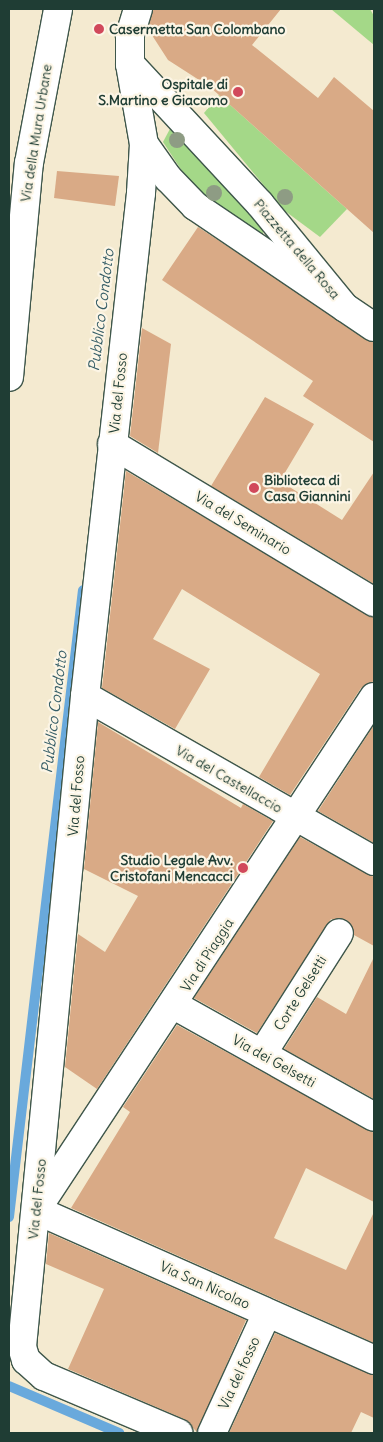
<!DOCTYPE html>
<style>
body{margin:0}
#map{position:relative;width:383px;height:1442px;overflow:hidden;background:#f4ead0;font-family:Delius,sans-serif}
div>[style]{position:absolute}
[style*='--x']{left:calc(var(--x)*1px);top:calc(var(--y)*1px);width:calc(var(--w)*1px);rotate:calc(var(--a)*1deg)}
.green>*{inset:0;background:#a4d888}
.stream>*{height:10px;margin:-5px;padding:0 5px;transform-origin:5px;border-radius:5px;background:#69a9dc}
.building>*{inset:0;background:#d9aa86}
.roads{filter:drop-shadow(1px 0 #3f574b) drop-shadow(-1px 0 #3f574b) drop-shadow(0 1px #3f574b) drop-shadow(0 -1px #3f574b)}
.street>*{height:28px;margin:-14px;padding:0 14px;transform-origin:14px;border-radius:14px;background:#fff}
.trees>*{width:16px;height:16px;margin:-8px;border-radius:50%;background:#8e9c84}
.dots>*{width:14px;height:14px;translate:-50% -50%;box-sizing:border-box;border:2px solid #fcf5e5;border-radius:50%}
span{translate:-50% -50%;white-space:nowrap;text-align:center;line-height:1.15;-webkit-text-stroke:4.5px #fcf5e5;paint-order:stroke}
.poi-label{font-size:14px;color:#1f3d34;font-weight:700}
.left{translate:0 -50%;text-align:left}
.right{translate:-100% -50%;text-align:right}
.street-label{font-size:14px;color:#1f3d34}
.water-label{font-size:15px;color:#355d66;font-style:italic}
.frame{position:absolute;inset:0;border:10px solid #1f3d34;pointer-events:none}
</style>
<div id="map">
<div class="green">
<i style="clip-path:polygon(331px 9px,370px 9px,374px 16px,374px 45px)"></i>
<i style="clip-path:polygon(219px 95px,347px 209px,320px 237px,285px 211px,204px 113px)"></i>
<i style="clip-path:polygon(172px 125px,264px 228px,262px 239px,193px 188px,163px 142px)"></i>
</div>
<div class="stream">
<i style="--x:9;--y:1217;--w:631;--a:-83.27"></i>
<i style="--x:9;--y:1386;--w:120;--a:23.1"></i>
</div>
<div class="building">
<i style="clip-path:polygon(153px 9px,281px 9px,252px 45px,318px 98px,334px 77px,374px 111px,374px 233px,210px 87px,168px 60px,148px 29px)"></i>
<i style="clip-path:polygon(57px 171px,119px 176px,115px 206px,54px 198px)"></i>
<i style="clip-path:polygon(198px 227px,374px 342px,374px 442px,303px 396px,313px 381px,162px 280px)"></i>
<i style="clip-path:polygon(142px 328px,171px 344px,158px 453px,130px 436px)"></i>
<i style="clip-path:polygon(265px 397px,314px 424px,280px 481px,342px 520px,374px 472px,374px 584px,211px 486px)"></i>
<i style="clip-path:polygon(126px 471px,374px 618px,374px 681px,361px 688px,290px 795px,259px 777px,320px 674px,182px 589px,153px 639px,210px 669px,175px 729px,102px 688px)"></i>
<i style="clip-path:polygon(98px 722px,241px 808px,243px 804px,273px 821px,97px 1089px,65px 1067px,78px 934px,105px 952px,138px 896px,84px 869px)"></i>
<i style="clip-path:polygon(374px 725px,374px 843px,318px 811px)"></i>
<i style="clip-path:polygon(300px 837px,374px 877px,374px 946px,354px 935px,347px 920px,331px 919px,257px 1033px,194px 998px)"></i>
<i style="clip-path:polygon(374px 957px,374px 1099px,284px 1049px,317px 997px,346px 1014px)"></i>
<i style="clip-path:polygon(177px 1025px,374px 1133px,374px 1202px,306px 1168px,274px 1238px,346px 1270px,374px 1212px,374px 1343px,71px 1208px,130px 1112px,123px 1107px)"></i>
<i style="clip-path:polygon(49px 1233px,246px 1320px,197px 1432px,184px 1419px,68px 1369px,104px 1289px,46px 1264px)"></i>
<i style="clip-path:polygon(275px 1333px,374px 1375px,374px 1418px,361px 1412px,351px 1433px,229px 1433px)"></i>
</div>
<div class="roads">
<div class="street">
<i style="--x:138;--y:9;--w:28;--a:107"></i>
<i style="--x:130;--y:36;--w:28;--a:90"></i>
<i style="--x:130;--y:64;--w:81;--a:80.1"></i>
<i style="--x:144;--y:144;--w:49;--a:93.5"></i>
<i style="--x:141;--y:193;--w:506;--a:96.35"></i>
<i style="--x:85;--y:696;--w:654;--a:95.53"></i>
<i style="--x:22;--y:1347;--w:14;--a:73"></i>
<i style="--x:26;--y:1360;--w:24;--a:42"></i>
<i style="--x:44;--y:1376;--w:146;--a:23"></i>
<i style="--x:130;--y:64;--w:191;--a:47.1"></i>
<i style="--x:260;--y:204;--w:134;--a:50.7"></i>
<i style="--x:144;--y:144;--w:42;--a:54.8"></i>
<i style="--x:168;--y:178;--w:39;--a:46"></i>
<i style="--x:195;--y:206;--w:216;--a:34.1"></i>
<i style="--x:9;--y:377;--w:215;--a:-84.7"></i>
<i style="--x:29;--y:163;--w:157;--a:-79.3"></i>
<i style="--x:112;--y:444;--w:306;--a:31.1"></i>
<i style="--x:85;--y:696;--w:333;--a:29.7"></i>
<i style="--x:374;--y:697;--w:614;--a:123.38"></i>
<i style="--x:36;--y:1210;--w:370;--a:23.9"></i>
<i style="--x:174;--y:1005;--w:229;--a:29.2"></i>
<i style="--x:262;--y:1054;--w:143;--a:-57.5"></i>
<i style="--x:212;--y:1433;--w:132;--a:-65.4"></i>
</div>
</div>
<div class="trees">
<i style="left:177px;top:140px"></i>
<i style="left:214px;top:193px"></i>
<i style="left:285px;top:197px"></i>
</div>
<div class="dots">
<i style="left:99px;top:29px;background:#d1495b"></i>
<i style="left:238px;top:92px;background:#d1495b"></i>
<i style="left:254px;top:488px;background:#d1495b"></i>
<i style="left:243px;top:868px;background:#d1495b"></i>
</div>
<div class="poi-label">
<span class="left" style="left:109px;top:29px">Casermetta San Colombano</span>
<span class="right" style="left:228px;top:92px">Ospitale di<br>S.Martino e Giacomo</span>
<span class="left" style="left:264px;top:488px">Biblioteca di<br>Casa Giannini</span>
<span class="right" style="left:233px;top:868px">Studio Legale Avv.<br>Cristofani Mencacci</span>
</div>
<div class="street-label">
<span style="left:36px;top:133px;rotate:-81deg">Via della Mura Urbane</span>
<span style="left:297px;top:249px;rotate:50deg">Piazzetta della Rosa</span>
<span style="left:118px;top:393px;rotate:-84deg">Via del Fosso</span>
<span style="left:243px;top:523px;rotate:31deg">Via del Seminario</span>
<span style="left:229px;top:779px;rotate:30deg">Via del Castellaccio</span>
<span style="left:76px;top:796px;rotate:-85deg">Via del Fosso</span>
<span style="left:207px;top:955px;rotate:-57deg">Via di Piaggia</span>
<span style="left:300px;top:993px;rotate:-58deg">Corte Gelsetti</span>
<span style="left:274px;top:1061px;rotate:29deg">Via dei Gelsetti</span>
<span style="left:37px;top:1199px;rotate:-84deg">Via del Fosso</span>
<span style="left:205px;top:1285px;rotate:24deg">Via San Nicolao</span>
<span style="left:239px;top:1373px;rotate:-65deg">Via del fosso</span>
</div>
<div class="water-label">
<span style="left:101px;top:310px;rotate:-83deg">Pubblico Condotto</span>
<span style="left:54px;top:712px;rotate:-83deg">Pubblico Condotto</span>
</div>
<div class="frame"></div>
</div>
